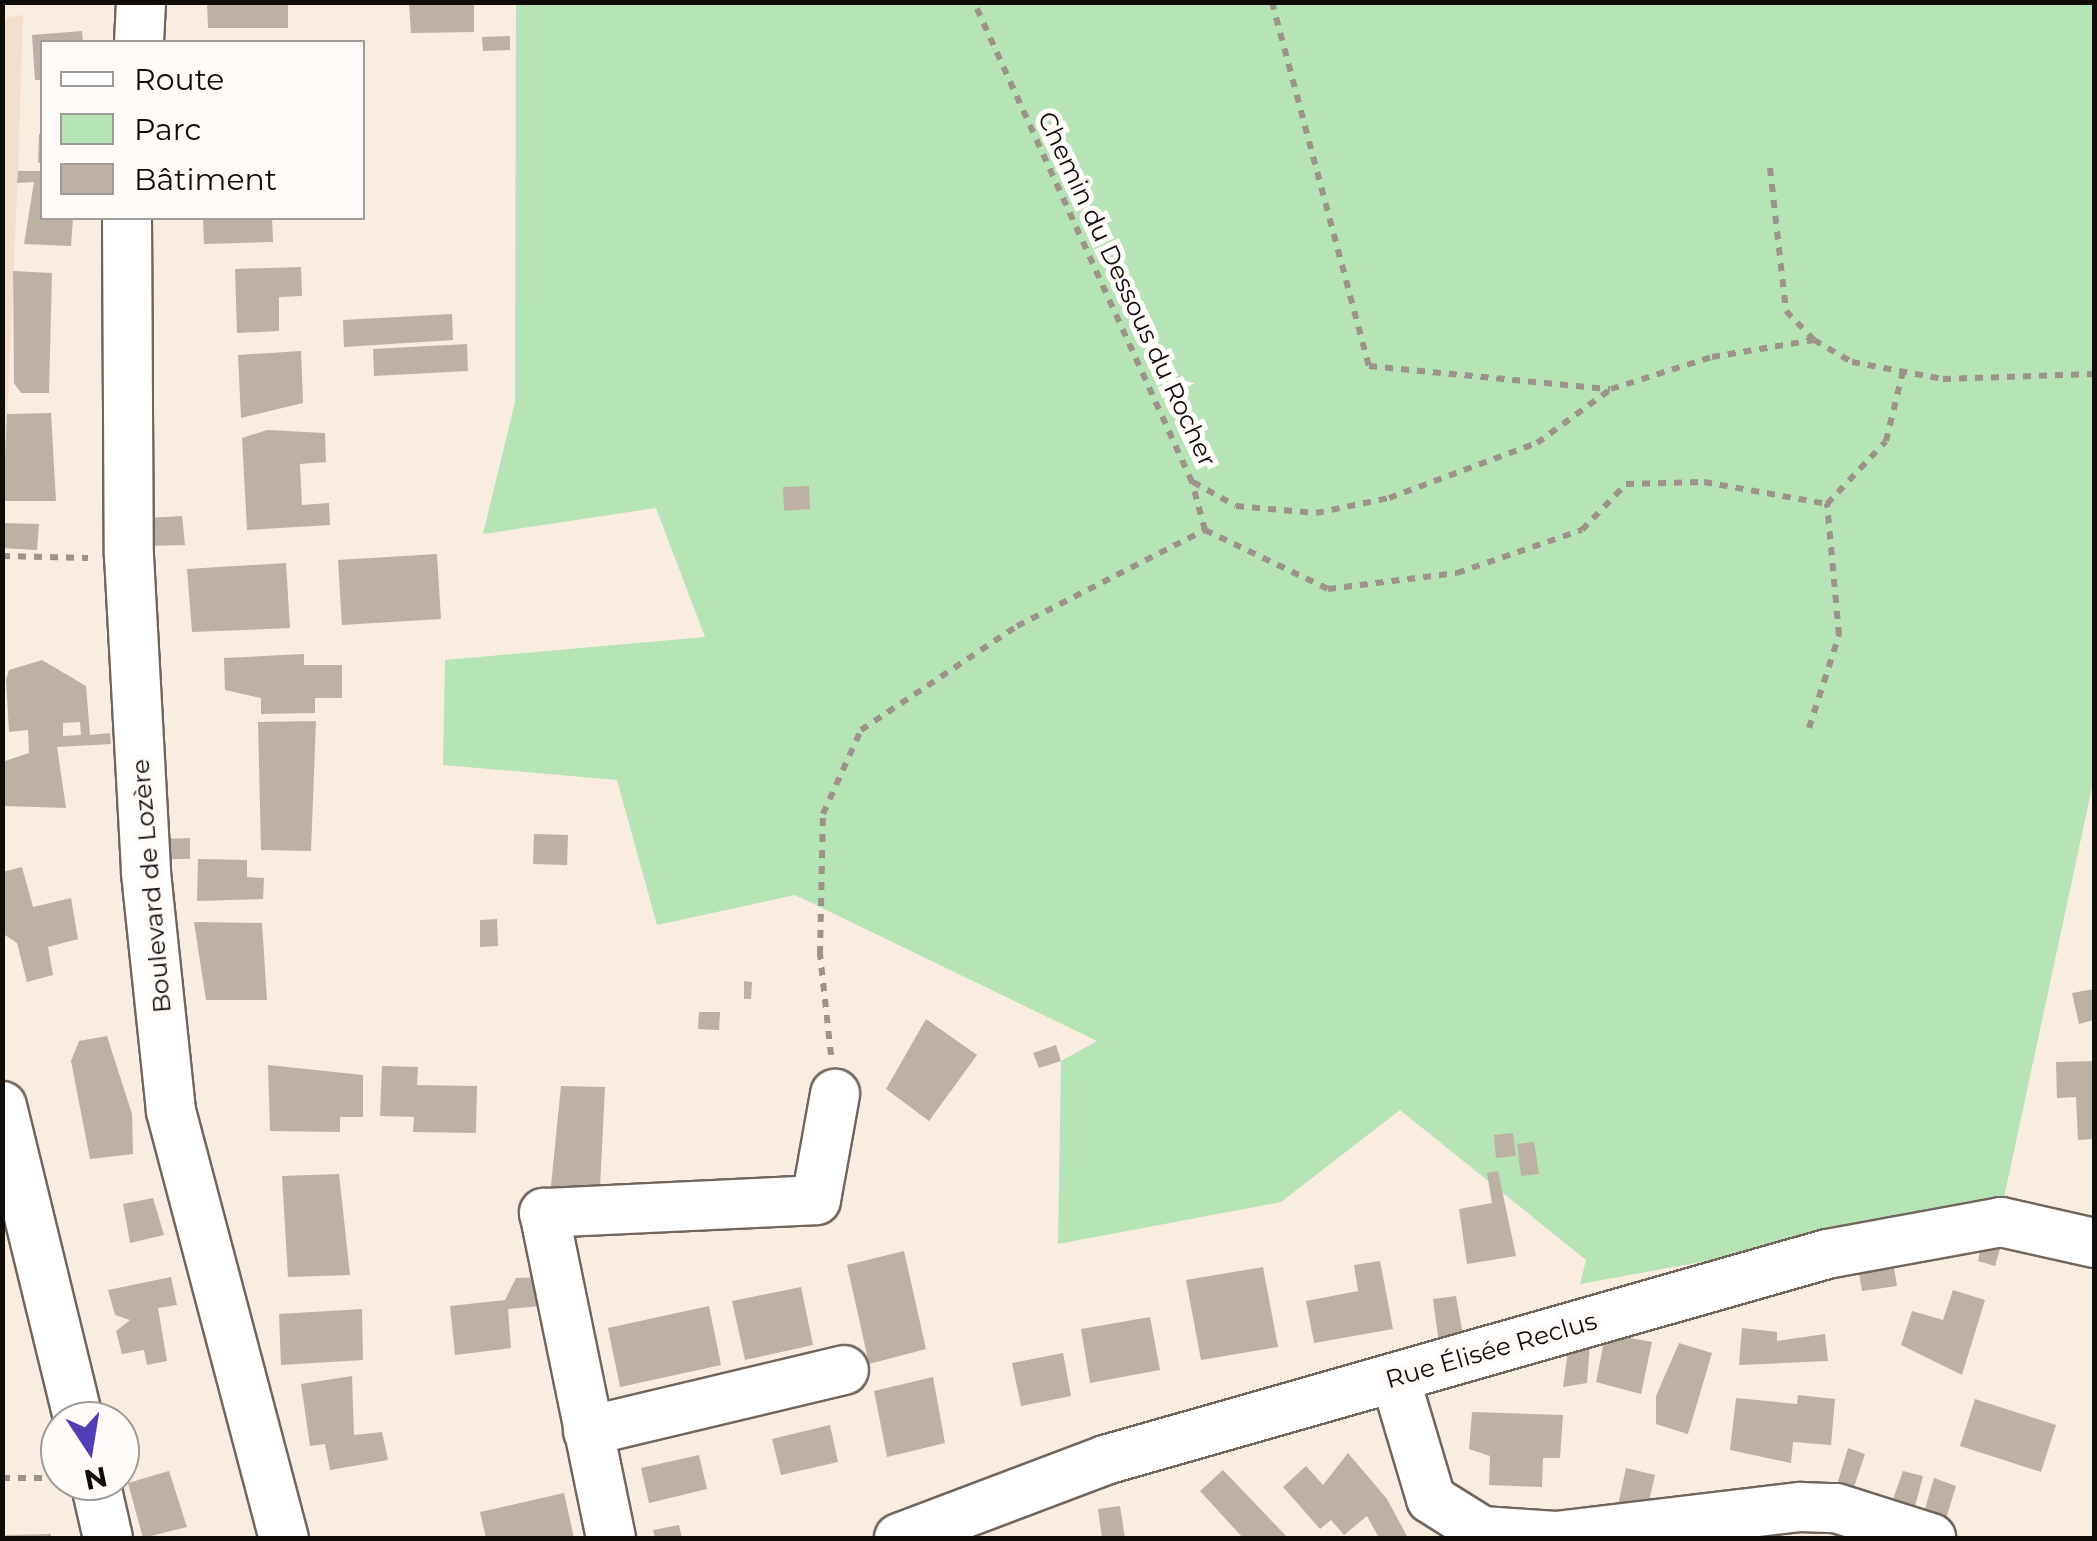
<!DOCTYPE html>
<meta charset="utf-8">
<style>
body{margin:0}
#map{position:relative;width:2097px;height:1541px;overflow:hidden;background:#f9ece1;font-family:Montserrat,sans-serif}
div>[style]{position:absolute}
[style*='--x']{left:calc(var(--x)*1px);top:calc(var(--y)*1px);width:calc(var(--w)*1px);rotate:calc(var(--a)*1deg)}
.built>*{inset:0;background:#f2dfce}
.green>*{inset:0;background:#b6e4b6}
.building>*{inset:0;background:#bdb1a6}
.path>*{height:6px;margin-top:-3px;transform-origin:0;background:repeating-linear-gradient(90deg,#9c938a 0 8px,transparent 0 16px)}
.roads{filter:drop-shadow(2px 0 #71655c) drop-shadow(-2px 0 #71655c) drop-shadow(0 2px #71655c) drop-shadow(0 -2px #71655c)}
.minor>*{height:48px;margin:-24px;padding:0 24px;transform-origin:24px;border-radius:24px;background:#fff}
span{translate:-50% -50%;white-space:nowrap;text-align:center;line-height:1.15;-webkit-text-stroke:10px #fefbf9;paint-order:stroke}
.street-label{font-size:25px;color:#100c08}
.frame{position:absolute;inset:0;border:5px solid #100c08;pointer-events:none}
.legend{position:absolute;left:40px;top:40px;width:325px;height:180px;box-sizing:border-box;background:#fefbf9;border:2px solid #9f9b99;margin:0;padding:12px 18px;list-style:none;font-size:30px;color:#100c08}
.legend li{display:flex;align-items:center;gap:20px;height:50px}
.legend b{width:50px;border:2px solid #9f9b99}
.north{position:absolute;left:40px;top:1401px;width:100px;height:100px;box-sizing:border-box;background:#fefbf9;border:2px solid #9f9b99;border-radius:50%;rotate:168deg;font-size:28px;font-weight:700;line-height:40px;text-align:center;color:#100c08}
.north::after{content:'';display:block;margin:auto;width:35px;height:45px;background:#523db5;clip-path:polygon(50% 0,100% 100%,50% 72%,0 100%)}
</style>
<div id="map">
<div class="built">
<i style="clip-path:polygon(23px 15px,18px 171px,3px 511px,2px 18px)"></i>
</div>
<div class="green">
<i style="clip-path:polygon(516px 3px,2094px 3px,2094px 778px,2002px 1207px,1580px 1284px,1586px 1260px,1400px 1110px,1281px 1202px,1058px 1244px,1061px 1061px,1097px 1041px,795px 895px,657px 925px,617px 780px,443px 765px,445px 660px,705px 637px,656px 508px,483px 534px,515px 402px)"></i>
</div>
<div class="building">
<i style="clip-path:polygon(207px 2px,288px 2px,288px 28px,208px 28px)"></i>
<i style="clip-path:polygon(409px 2px,474px 2px,474px 32px,411px 33px)"></i>
<i style="clip-path:polygon(82px 31px,83px 42px,42px 42px,42px 80px,35px 80px,32px 35px)"></i>
<i style="clip-path:polygon(510px 36px,510px 50px,483px 51px,482px 37px)"></i>
<i style="clip-path:polygon(39px 134px,42px 134px,42px 163px,38px 163px)"></i>
<i style="clip-path:polygon(18px 171px,42px 171px,42px 218px,73px 218px,71px 246px,24px 244px,34px 182px,17px 183px)"></i>
<i style="clip-path:polygon(203px 218px,272px 218px,273px 242px,204px 244px)"></i>
<i style="clip-path:polygon(301px 267px,302px 296px,279px 297px,279px 331px,237px 333px,235px 269px)"></i>
<i style="clip-path:polygon(13px 271px,52px 273px,49px 393px,21px 393px,14px 383px)"></i>
<i style="clip-path:polygon(452px 314px,453px 340px,344px 347px,343px 320px)"></i>
<i style="clip-path:polygon(467px 344px,468px 371px,374px 376px,373px 349px)"></i>
<i style="clip-path:polygon(301px 351px,303px 403px,241px 418px,238px 355px)"></i>
<i style="clip-path:polygon(51px 413px,56px 501px,3px 501px,7px 414px)"></i>
<i style="clip-path:polygon(267px 430px,325px 433px,326px 462px,300px 464px,302px 505px,329px 503px,330px 525px,247px 530px,242px 438px)"></i>
<i style="clip-path:polygon(809px 486px,810px 509px,784px 511px,783px 487px)"></i>
<i style="clip-path:polygon(182px 516px,185px 545px,146px 546px,145px 518px)"></i>
<i style="clip-path:polygon(2px 523px,39px 524px,37px 550px,2px 548px)"></i>
<i style="clip-path:polygon(437px 554px,441px 619px,342px 625px,338px 560px)"></i>
<i style="clip-path:polygon(286px 563px,290px 628px,192px 632px,187px 569px)"></i>
<i style="clip-path:polygon(304px 654px,304px 665px,342px 665px,342px 698px,315px 698px,315px 713px,261px 714px,261px 698px,225px 690px,224px 658px)"></i>
<i style="clip-path:polygon(evenodd,42px 660px,86px 686px,90px 735px,110px 733px,111px 744px,57px 747px,66px 808px,4px 806px,2px 762px,29px 753px,28px 730px,9px 732px,6px 680px,9px 670px,42px 660px,80px 722px,81px 735px,63px 736px,63px 723px,80px 722px)"></i>
<i style="clip-path:polygon(316px 721px,311px 851px,261px 850px,258px 722px)"></i>
<i style="clip-path:polygon(534px 834px,568px 835px,567px 865px,533px 864px)"></i>
<i style="clip-path:polygon(190px 838px,190px 859px,164px 859px,163px 839px)"></i>
<i style="clip-path:polygon(198px 859px,247px 860px,247px 877px,264px 878px,263px 899px,197px 901px)"></i>
<i style="clip-path:polygon(22px 867px,33px 907px,71px 898px,78px 939px,48px 947px,53px 975px,27px 982px,17px 943px,2px 933px,2px 872px)"></i>
<i style="clip-path:polygon(497px 919px,498px 946px,480px 947px,480px 920px)"></i>
<i style="clip-path:polygon(194px 922px,262px 923px,267px 1000px,206px 1000px)"></i>
<i style="clip-path:polygon(744px 981px,752px 982px,751px 999px,744px 999px)"></i>
<i style="clip-path:polygon(2094px 989px,2094px 1020px,2079px 1024px,2072px 993px)"></i>
<i style="clip-path:polygon(699px 1012px,720px 1012px,719px 1030px,698px 1029px)"></i>
<i style="clip-path:polygon(926px 1019px,977px 1055px,929px 1121px,886px 1089px)"></i>
<i style="clip-path:polygon(107px 1036px,132px 1114px,133px 1154px,90px 1159px,71px 1061px,79px 1041px)"></i>
<i style="clip-path:polygon(1056px 1045px,1061px 1061px,1039px 1068px,1033px 1053px)"></i>
<i style="clip-path:polygon(2094px 1061px,2094px 1139px,2078px 1140px,2076px 1097px,2057px 1098px,2056px 1062px)"></i>
<i style="clip-path:polygon(268px 1065px,363px 1075px,363px 1117px,340px 1117px,340px 1132px,270px 1131px)"></i>
<i style="clip-path:polygon(382px 1066px,418px 1067px,417px 1085px,477px 1086px,476px 1133px,413px 1132px,414px 1117px,380px 1116px)"></i>
<i style="clip-path:polygon(561px 1086px,605px 1087px,600px 1188px,551px 1186px)"></i>
<i style="clip-path:polygon(1513px 1133px,1516px 1156px,1496px 1158px,1494px 1135px)"></i>
<i style="clip-path:polygon(1534px 1142px,1539px 1174px,1521px 1176px,1517px 1144px)"></i>
<i style="clip-path:polygon(1498px 1171px,1516px 1256px,1467px 1264px,1459px 1209px,1492px 1203px,1487px 1173px)"></i>
<i style="clip-path:polygon(339px 1174px,350px 1275px,288px 1277px,282px 1176px)"></i>
<i style="clip-path:polygon(153px 1198px,164px 1235px,130px 1243px,123px 1204px)"></i>
<i style="clip-path:polygon(2000px 1249px,1995px 1266px,1978px 1261px,1980px 1251px)"></i>
<i style="clip-path:polygon(904px 1251px,926px 1349px,869px 1364px,847px 1265px)"></i>
<i style="clip-path:polygon(1380px 1261px,1393px 1329px,1314px 1343px,1306px 1301px,1358px 1291px,1354px 1265px)"></i>
<i style="clip-path:polygon(1263px 1267px,1278px 1347px,1201px 1360px,1186px 1280px)"></i>
<i style="clip-path:polygon(1894px 1268px,1897px 1286px,1862px 1291px,1859px 1273px)"></i>
<i style="clip-path:polygon(171px 1277px,177px 1305px,158px 1308px,167px 1361px,147px 1365px,144px 1350px,122px 1354px,116px 1331px,130px 1320px,115px 1315px,108px 1290px)"></i>
<i style="clip-path:polygon(542px 1277px,540px 1306px,508px 1309px,511px 1348px,455px 1355px,450px 1306px,505px 1300px,516px 1278px)"></i>
<i style="clip-path:polygon(801px 1287px,813px 1345px,745px 1360px,732px 1301px)"></i>
<i style="clip-path:polygon(1953px 1290px,1985px 1300px,1962px 1375px,1901px 1345px,1912px 1311px,1943px 1320px)"></i>
<i style="clip-path:polygon(1456px 1296px,1463px 1335px,1439px 1344px,1433px 1299px)"></i>
<i style="clip-path:polygon(709px 1306px,721px 1365px,620px 1387px,608px 1328px)"></i>
<i style="clip-path:polygon(362px 1309px,363px 1360px,281px 1365px,279px 1314px)"></i>
<i style="clip-path:polygon(1150px 1317px,1160px 1370px,1090px 1383px,1081px 1329px)"></i>
<i style="clip-path:polygon(1742px 1328px,1777px 1332px,1777px 1341px,1825px 1334px,1828px 1361px,1739px 1365px)"></i>
<i style="clip-path:polygon(1625px 1337px,1652px 1342px,1641px 1394px,1596px 1382px,1604px 1342px)"></i>
<i style="clip-path:polygon(1679px 1343px,1712px 1353px,1688px 1434px,1656px 1424px,1656px 1396px)"></i>
<i style="clip-path:polygon(1590px 1344px,1587px 1383px,1563px 1387px,1568px 1351px)"></i>
<i style="clip-path:polygon(1063px 1353px,1071px 1396px,1021px 1406px,1012px 1363px)"></i>
<i style="clip-path:polygon(352px 1376px,354px 1435px,382px 1432px,388px 1460px,330px 1470px,325px 1444px,310px 1446px,301px 1384px)"></i>
<i style="clip-path:polygon(933px 1377px,945px 1443px,887px 1457px,874px 1391px)"></i>
<i style="clip-path:polygon(1798px 1395px,1835px 1399px,1831px 1445px,1793px 1442px,1791px 1463px,1730px 1450px,1736px 1398px,1797px 1404px)"></i>
<i style="clip-path:polygon(1975px 1399px,2056px 1425px,2041px 1472px,1960px 1446px)"></i>
<i style="clip-path:polygon(1472px 1412px,1563px 1415px,1560px 1458px,1543px 1458px,1542px 1487px,1489px 1485px,1490px 1456px,1469px 1449px)"></i>
<i style="clip-path:polygon(830px 1425px,838px 1462px,781px 1475px,772px 1439px)"></i>
<i style="clip-path:polygon(1848px 1448px,1865px 1454px,1853px 1490px,1837px 1485px)"></i>
<i style="clip-path:polygon(1348px 1453px,1387px 1499px,1408px 1538px,1379px 1538px,1367px 1516px,1344px 1535px,1331px 1520px,1320px 1529px,1283px 1487px,1306px 1466px,1323px 1485px)"></i>
<i style="clip-path:polygon(699px 1455px,707px 1489px,649px 1503px,641px 1468px)"></i>
<i style="clip-path:polygon(1626px 1468px,1655px 1475px,1648px 1505px,1617px 1510px)"></i>
<i style="clip-path:polygon(1223px 1470px,1288px 1538px,1243px 1538px,1200px 1491px)"></i>
<i style="clip-path:polygon(169px 1471px,187px 1527px,143px 1538px,128px 1483px)"></i>
<i style="clip-path:polygon(1903px 1471px,1923px 1476px,1914px 1510px,1892px 1502px)"></i>
<i style="clip-path:polygon(1934px 1478px,1956px 1486px,1946px 1519px,1924px 1512px)"></i>
<i style="clip-path:polygon(564px 1493px,574px 1538px,486px 1538px,480px 1512px)"></i>
<i style="clip-path:polygon(1120px 1506px,1125px 1538px,1102px 1538px,1098px 1509px)"></i>
<i style="clip-path:polygon(679px 1525px,682px 1538px,655px 1538px,653px 1530px)"></i>
<i style="clip-path:polygon(51px 1534px,51px 1538px,6px 1538px,6px 1535px)"></i>
</div>
<div class="path">
<i style="--x:1272;--y:2;--w:377;--a:75.1"></i>
<i style="--x:1369;--y:366;--w:242;--a:5.5"></i>
<i style="--x:1770;--y:168;--w:144;--a:83.6"></i>
<i style="--x:1786;--y:311;--w:40;--a:46"></i>
<i style="--x:1814;--y:340;--w:44;--a:30.1"></i>
<i style="--x:1852;--y:362;--w:93;--a:10.6"></i>
<i style="--x:1943;--y:379;--w:151;--a:-1.9"></i>
<i style="--x:1193;--y:482;--w:49;--a:29.2"></i>
<i style="--x:1236;--y:506;--w:80;--a:5"></i>
<i style="--x:1316;--y:513;--w:75;--a:-11.6"></i>
<i style="--x:1389;--y:498;--w:158;--a:-20.4"></i>
<i style="--x:1537;--y:443;--w:92;--a:-36.1"></i>
<i style="--x:1611;--y:389;--w:106;--a:-17.6"></i>
<i style="--x:1712;--y:357;--w:103;--a:-9.5"></i>
<i style="--x:1205;--y:530;--w:136;--a:25.6"></i>
<i style="--x:1328;--y:589;--w:130;--a:-7.1"></i>
<i style="--x:1457;--y:573;--w:132;--a:-19"></i>
<i style="--x:1582;--y:530;--w:64;--a:-46.3"></i>
<i style="--x:1626;--y:484;--w:78;--a:-1.5"></i>
<i style="--x:1704;--y:482;--w:125;--a:10.1"></i>
<i style="--x:1827;--y:504;--w:86;--a:-46.9"></i>
<i style="--x:1886;--y:441;--w:72;--a:-76.3"></i>
<i style="--x:2;--y:556;--w:86;--a:1.3"></i>
<i style="--x:1809;--y:728;--w:98;--a:-72.1"></i>
<i style="--x:1839;--y:635;--w:132;--a:-95.2"></i>
<i style="--x:831;--y:1055;--w:102;--a:-96.2"></i>
<i style="--x:820;--y:954;--w:140;--a:-88.8"></i>
<i style="--x:823;--y:814;--w:92;--a:-65.7"></i>
<i style="--x:861;--y:730;--w:187;--a:-33.7"></i>
<i style="--x:1017;--y:626;--w:211;--a:-27.1"></i>
<i style="--x:1205;--y:530;--w:50;--a:-105.2"></i>
<i style="--x:1192;--y:482;--w:527;--a:-114.43"></i>
<i style="--x:2;--y:1478;--w:49;--a:0"></i>
</div>
<div class="roads">
<div class="minor">
<i style="--x:139;--y:42;--w:40;--a:-87.1"></i>
<i style="--x:127;--y:218;--w:338;--a:89.7"></i>
<i style="--x:129;--y:556;--w:317;--a:86.9"></i>
<i style="--x:146;--y:873;--w:239;--a:84"></i>
<i style="--x:171;--y:1111;--w:442;--a:75.2"></i>
<i style="--x:2;--y:1106;--w:324;--a:76.3"></i>
<i style="--x:1395;--y:1378;--w:126;--a:73.4"></i>
<i style="--x:1431;--y:1499;--w:60;--a:32.1"></i>
<i style="--x:1482;--y:1531;--w:74;--a:3.9"></i>
<i style="--x:1556;--y:1536;--w:246;--a:-6.8"></i>
<i style="--x:1800;--y:1507;--w:36;--a:2"></i>
<i style="--x:1836;--y:1508;--w:100;--a:17.5"></i>
<i style="--x:588;--y:1431;--w:263;--a:-13.4"></i>
<i style="--x:95;--y:1481;--w:58;--a:77.2"></i>
<i style="--x:611;--y:1538;--w:332;--a:-101.6"></i>
<i style="--x:544;--y:1213;--w:272;--a:-2.7"></i>
<i style="--x:816;--y:1200;--w:108;--a:-79.8"></i>
<i style="--x:899;--y:1538;--w:220;--a:-20.7"></i>
<i style="--x:1105;--y:1460;--w:751;--a:-15.92"></i>
<i style="--x:1827;--y:1254;--w:177;--a:-10.4"></i>
<i style="--x:2001;--y:1222;--w:95;--a:12.7"></i>
</div>
</div>
<div class="street-label">
<span style="left:1127px;top:289px;rotate:65deg">Chemin du Dessous du Rocher</span>
<span style="left:151px;top:886px;rotate:-95deg">Boulevard de Lozère</span>
<span style="left:1491px;top:1350px;rotate:-16deg">Rue Élisée Reclus</span>
</div>
<div class="frame"></div>
<ul class="legend">
<li><b style="height:12px;background:#fff"></b>Route</li>
<li><b style="height:28px;background:#b6e4b6"></b>Parc</li>
<li><b style="height:28px;background:#bdb1a6"></b>Bâtiment</li>
</ul>
<div class="north">N</div>
</div>
